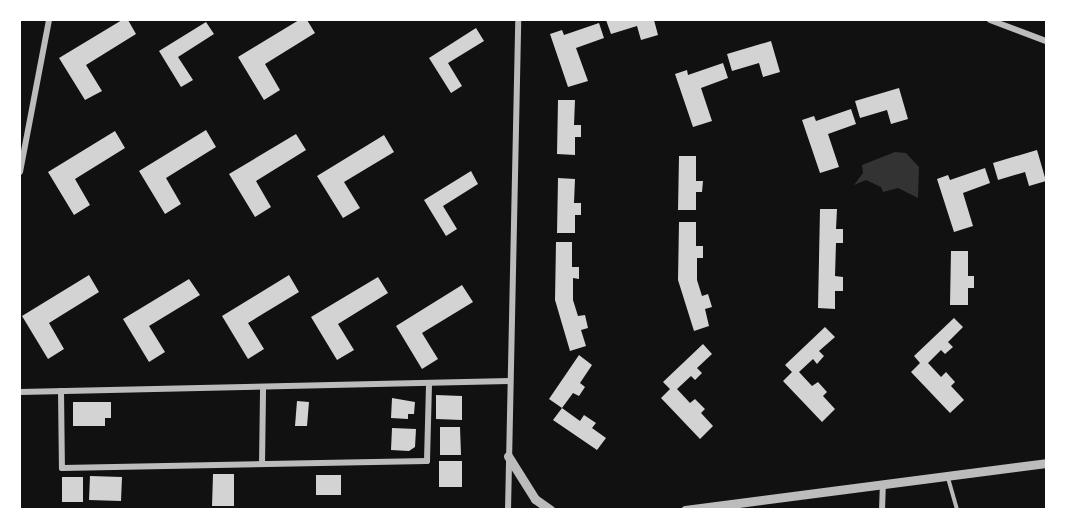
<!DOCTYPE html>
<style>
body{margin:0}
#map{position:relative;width:1066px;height:529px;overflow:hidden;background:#111;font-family:"Archivo Narrow",sans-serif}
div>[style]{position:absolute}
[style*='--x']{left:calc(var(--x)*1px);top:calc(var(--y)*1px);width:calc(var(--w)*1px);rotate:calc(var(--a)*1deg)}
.water>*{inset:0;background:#333}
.building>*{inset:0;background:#d3d3d3}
.service>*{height:4px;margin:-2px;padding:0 2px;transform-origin:2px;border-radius:2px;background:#bcbcbc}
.minor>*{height:6px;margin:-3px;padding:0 3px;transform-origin:3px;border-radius:3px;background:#bcbcbc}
.tertiary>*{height:9px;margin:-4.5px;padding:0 4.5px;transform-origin:4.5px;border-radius:4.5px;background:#bcbcbc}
span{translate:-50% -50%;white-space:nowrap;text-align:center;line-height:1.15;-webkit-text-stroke:6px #fff;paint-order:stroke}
.frame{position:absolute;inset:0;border:21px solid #fff;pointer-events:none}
</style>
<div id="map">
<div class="water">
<i style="clip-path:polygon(895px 152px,906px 153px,919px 167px,918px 198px,898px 188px,883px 192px,881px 187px,866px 180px,854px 185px,863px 173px,862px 165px)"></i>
</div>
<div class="building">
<i style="clip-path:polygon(122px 20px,128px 20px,136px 34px,86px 65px,102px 91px,85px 100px,59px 58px)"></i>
<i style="clip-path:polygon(299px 20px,307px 20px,315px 33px,265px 64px,280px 90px,264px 100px,238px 57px)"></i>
<i style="clip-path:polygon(606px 20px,654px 20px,658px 35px,641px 40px,637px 26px,611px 34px)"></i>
<i style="clip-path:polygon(206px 22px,214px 34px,178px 57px,193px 80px,181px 87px,159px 51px)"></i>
<i style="clip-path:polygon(599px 23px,604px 38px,576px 48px,588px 81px,568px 87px,550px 34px,562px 30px,564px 35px)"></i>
<i style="clip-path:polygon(476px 28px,484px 41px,448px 63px,462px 86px,451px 93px,429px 58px)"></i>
<i style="clip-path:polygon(771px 41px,780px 72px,763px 77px,759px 63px,732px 71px,727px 54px)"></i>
<i style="clip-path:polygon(723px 63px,728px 78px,701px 88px,712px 121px,693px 127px,675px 74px,687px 70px,688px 75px)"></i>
<i style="clip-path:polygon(899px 88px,908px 119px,891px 124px,887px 110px,860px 118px,855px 101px)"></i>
<i style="clip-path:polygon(558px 100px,575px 100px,574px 125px,581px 125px,581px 137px,575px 137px,575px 155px,557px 154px)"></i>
<i style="clip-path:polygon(851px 109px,856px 124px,828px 134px,839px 167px,820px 173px,802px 120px,814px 116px,816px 121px)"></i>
<i style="clip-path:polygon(206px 130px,216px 147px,166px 178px,181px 204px,165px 214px,139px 171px)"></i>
<i style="clip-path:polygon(115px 131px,125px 148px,75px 179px,90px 205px,74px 215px,48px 172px)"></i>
<i style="clip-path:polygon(296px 134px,306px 150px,256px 181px,271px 207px,255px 217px,229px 174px)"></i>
<i style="clip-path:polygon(384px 135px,394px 152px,344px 182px,360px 208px,343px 218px,317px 176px)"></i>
<i style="clip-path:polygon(1037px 150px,1046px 181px,1029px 186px,1025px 172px,998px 180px,993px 163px)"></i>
<i style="clip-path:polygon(679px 156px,696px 156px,696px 181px,703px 181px,702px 192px,696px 192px,696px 210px,678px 210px)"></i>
<i style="clip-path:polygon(985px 168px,990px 183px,963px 193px,973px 226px,954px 232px,937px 179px,948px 175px,950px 180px)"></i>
<i style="clip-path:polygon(471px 171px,478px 184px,443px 206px,457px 229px,446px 236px,424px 200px)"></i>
<i style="clip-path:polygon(558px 178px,575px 179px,574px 203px,581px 203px,581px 215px,575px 215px,575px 233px,557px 233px)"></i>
<i style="clip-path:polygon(820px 209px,837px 209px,836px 229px,843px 229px,843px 243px,836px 243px,835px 276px,843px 277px,843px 291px,835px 291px,835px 309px,818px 308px)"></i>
<i style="clip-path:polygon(679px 222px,696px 222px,696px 246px,703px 246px,703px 258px,697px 258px,697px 280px,702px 296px,708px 294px,712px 307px,705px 309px,709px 326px,694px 331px,678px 280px)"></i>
<i style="clip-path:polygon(556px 242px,572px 242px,572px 267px,579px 267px,579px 279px,573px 278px,573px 300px,578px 316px,585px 315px,588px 328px,581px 330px,586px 346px,570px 351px,555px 300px)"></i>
<i style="clip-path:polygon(951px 251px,968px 251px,968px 276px,974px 276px,974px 288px,968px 288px,968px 305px,950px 305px)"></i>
<i style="clip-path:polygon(89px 275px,99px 292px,49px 323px,64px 349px,48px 359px,22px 316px)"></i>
<i style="clip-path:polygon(289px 275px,299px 292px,248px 323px,264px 349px,248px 359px,222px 316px)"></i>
<i style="clip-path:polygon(378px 277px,388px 293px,338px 324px,354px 350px,337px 360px,311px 317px)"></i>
<i style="clip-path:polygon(189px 279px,200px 295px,149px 326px,165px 352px,149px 362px,123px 319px)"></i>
<i style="clip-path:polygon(462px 285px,473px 302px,422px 333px,438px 359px,422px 369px,396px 326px)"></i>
<i style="clip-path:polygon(954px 318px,963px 327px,948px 342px,953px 347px,945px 354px,941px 350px,928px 363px,941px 377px,946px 372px,955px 382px,951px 386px,964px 400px,950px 413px,911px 372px,920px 363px,914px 356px)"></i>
<i style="clip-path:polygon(825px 327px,835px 337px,819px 351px,824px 356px,817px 364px,813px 359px,799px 372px,812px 386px,818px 382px,827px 392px,823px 396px,835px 409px,822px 422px,783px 381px,792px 372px,785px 365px)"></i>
<i style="clip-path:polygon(703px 344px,712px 354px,697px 368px,702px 373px,695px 380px,691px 376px,677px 389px,690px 403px,695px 399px,705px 409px,701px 413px,713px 426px,700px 439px,661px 398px,670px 389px,663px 382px)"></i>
<i style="clip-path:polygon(579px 355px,592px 365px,580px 383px,585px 387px,579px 396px,573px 393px,562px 408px,580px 421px,584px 415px,596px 423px,592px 428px,606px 438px,597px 450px,553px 420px,562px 408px,549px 399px)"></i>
<i style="clip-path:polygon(436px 395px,462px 396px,462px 420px,436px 419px)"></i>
<i style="clip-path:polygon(392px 398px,415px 402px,414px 414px,408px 414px,408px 419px,391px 418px)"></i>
<i style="clip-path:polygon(297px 401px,309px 402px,307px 426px,295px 426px)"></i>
<i style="clip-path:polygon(73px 402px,111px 402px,111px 418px,105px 418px,105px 426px,73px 426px)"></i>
<i style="clip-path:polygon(440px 427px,460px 427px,461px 455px,440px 455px)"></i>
<i style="clip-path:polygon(392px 428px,416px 429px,415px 447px,409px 451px,391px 450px)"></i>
<i style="clip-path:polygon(439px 461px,462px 461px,462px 487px,439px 487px)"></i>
<i style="clip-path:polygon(213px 474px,234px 474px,234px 506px,212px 506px)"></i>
<i style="clip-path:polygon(316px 475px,341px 475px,341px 495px,316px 495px)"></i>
<i style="clip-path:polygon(90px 476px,122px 477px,121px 501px,89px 500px)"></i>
<i style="clip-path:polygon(62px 477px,83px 477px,83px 502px,62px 502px)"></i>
</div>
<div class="service">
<i style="--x:948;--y:478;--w:33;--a:74"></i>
</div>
<div class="minor">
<i style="--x:990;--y:20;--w:60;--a:20.6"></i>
<i style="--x:20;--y:172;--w:155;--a:-79.2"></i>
<i style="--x:61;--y:391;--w:77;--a:89.3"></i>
<i style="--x:62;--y:468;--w:365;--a:-1.1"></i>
<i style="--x:427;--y:461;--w:76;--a:-88.5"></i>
<i style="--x:20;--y:392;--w:489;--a:-1.3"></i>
<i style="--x:262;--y:464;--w:76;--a:-89.2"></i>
<i style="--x:508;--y:510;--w:490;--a:-88.8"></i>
<i style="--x:882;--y:510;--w:25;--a:-88"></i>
</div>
<div class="tertiary">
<i style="--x:508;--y:456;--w:51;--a:57.9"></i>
<i style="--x:535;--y:499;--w:19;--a:35"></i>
<i style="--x:685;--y:510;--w:364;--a:-7.4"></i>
</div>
<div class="frame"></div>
</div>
